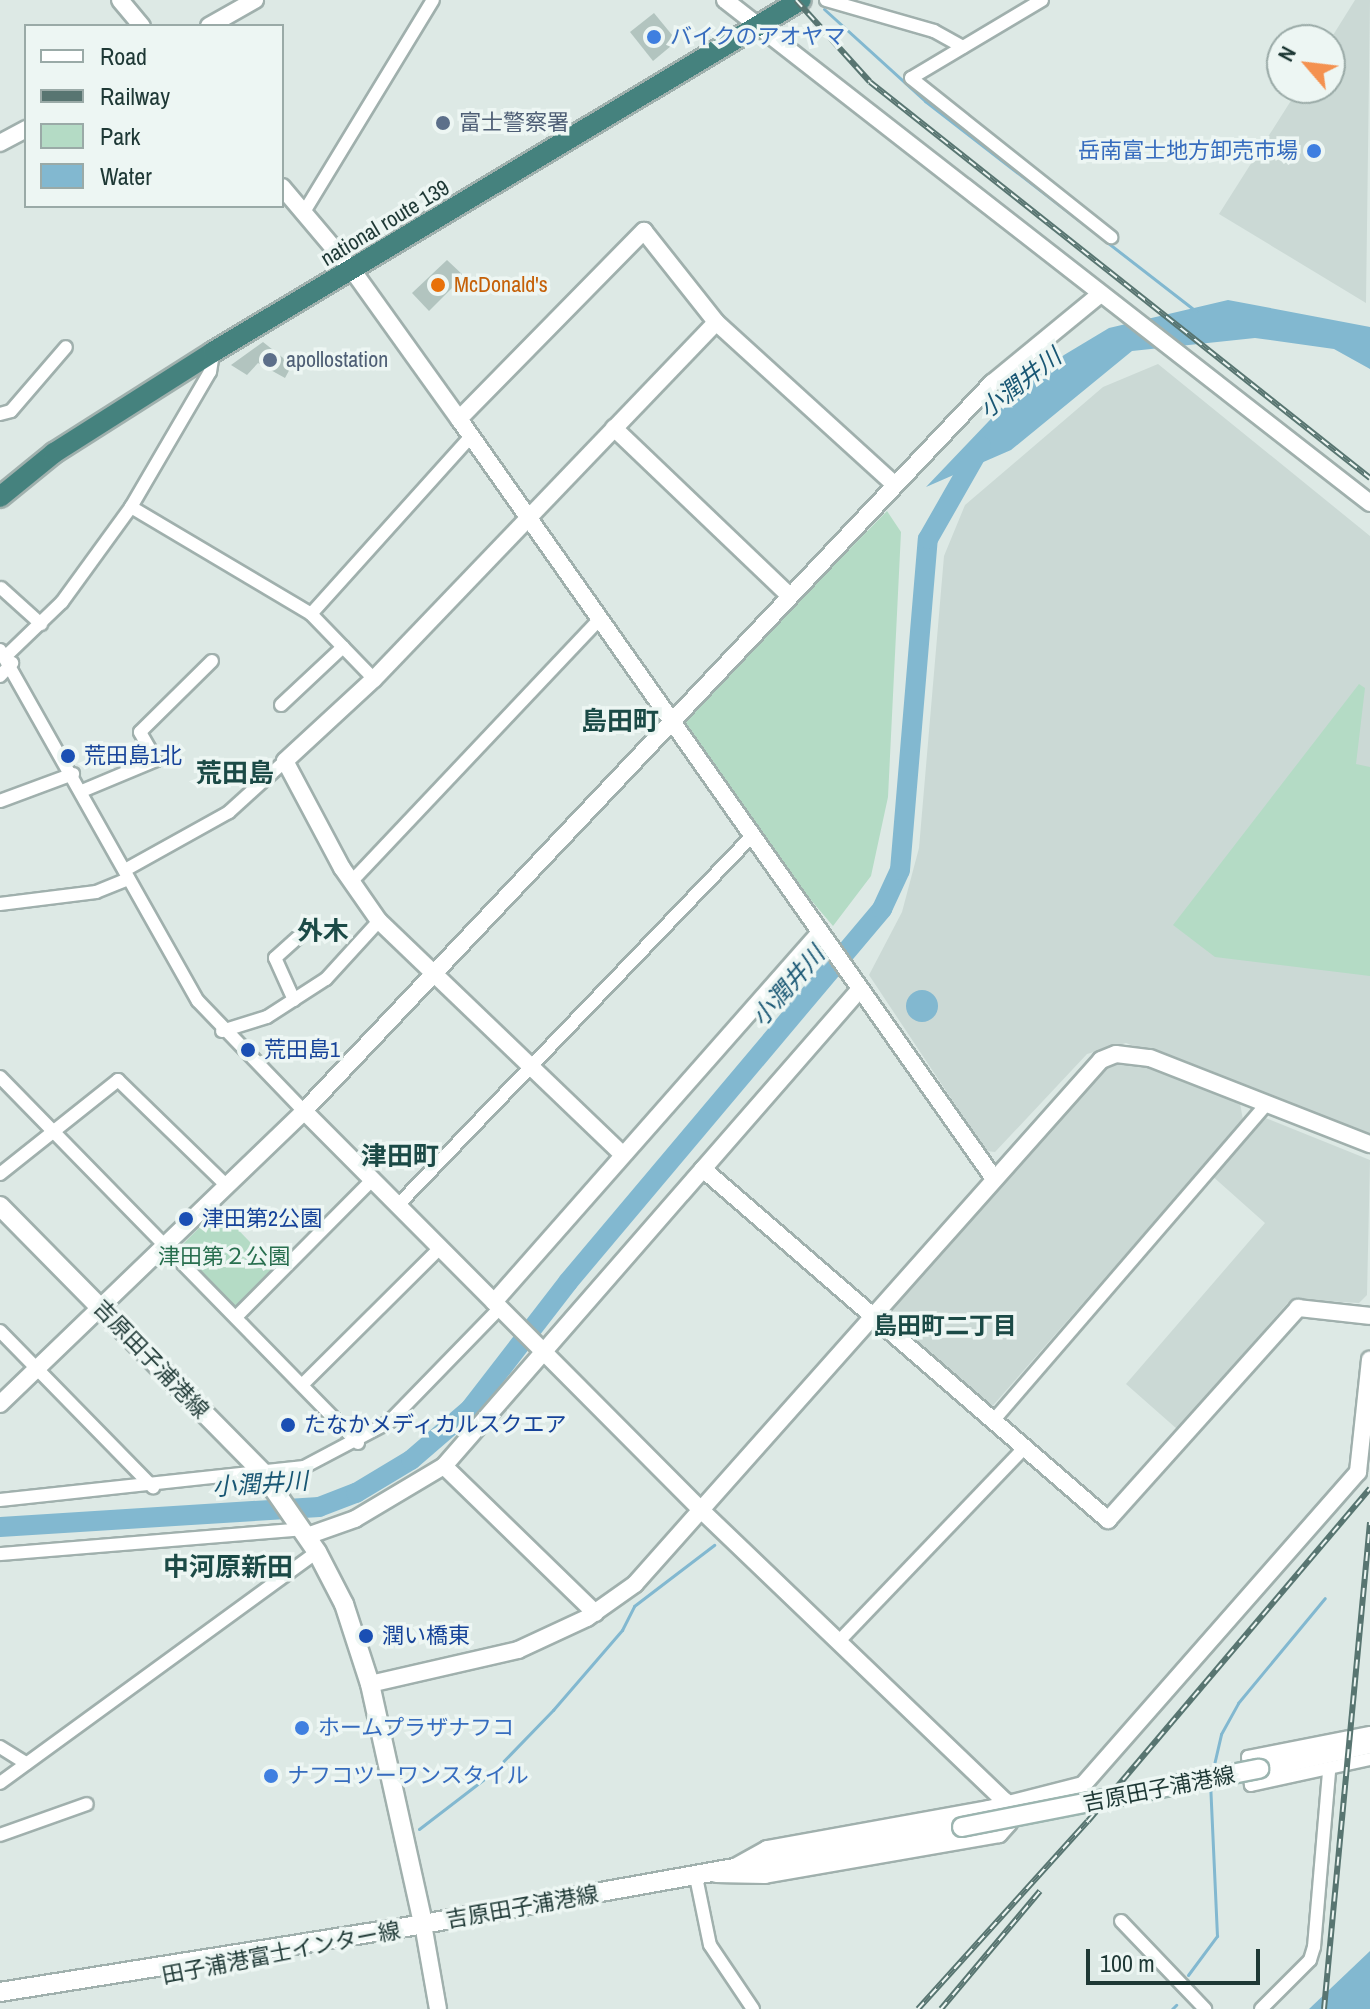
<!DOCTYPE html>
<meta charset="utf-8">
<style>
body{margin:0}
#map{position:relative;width:1370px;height:2009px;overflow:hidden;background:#dde9e5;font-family:"Archivo Narrow","Noto Sans JP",sans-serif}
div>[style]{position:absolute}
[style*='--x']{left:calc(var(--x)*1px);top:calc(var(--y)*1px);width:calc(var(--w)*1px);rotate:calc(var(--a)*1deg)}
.built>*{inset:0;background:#cbd9d5}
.green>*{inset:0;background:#b4dbc5}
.water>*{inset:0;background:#82b8d0}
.round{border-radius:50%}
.stream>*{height:3px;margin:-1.5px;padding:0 1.5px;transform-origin:1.5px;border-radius:1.5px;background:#82b8d0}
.river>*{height:20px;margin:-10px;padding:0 10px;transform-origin:10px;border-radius:10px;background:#82b8d0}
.building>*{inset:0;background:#b2c4bf}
.roads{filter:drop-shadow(2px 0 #a0b0ad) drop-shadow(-2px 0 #a0b0ad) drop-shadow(0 2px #a0b0ad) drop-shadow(0 -2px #a0b0ad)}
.minor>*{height:12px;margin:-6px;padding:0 6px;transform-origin:6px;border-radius:6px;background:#fff}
.tertiary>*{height:16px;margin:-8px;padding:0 8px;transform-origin:8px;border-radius:8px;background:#fff}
.secondary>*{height:18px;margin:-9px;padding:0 9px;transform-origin:9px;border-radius:9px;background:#fff}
.trunk>*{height:20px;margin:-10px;padding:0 10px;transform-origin:10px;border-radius:10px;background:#45827e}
.rail>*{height:6px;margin-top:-3px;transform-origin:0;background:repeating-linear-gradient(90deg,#edf6f3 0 9px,#587571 0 18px);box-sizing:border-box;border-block:2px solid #587571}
.bridges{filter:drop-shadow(2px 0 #9cb5b0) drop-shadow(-2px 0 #9cb5b0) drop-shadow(0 2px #9cb5b0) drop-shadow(0 -2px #9cb5b0)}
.secondary-bridge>*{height:18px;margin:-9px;padding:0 9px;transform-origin:9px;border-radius:9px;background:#fff}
.dots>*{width:22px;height:22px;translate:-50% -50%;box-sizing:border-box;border:4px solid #edf6f3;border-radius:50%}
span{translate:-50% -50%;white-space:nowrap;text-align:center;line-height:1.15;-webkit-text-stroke:7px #edf6f3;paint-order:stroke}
.shop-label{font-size:22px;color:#366cbe}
.left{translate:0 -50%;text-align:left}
.right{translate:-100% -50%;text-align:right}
.service-label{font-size:22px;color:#4e5e75}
.street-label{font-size:22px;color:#1e3835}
.food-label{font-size:22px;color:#c56008}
.transit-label{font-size:22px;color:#164399}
.park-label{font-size:22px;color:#286f4f}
.water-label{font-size:24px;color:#195774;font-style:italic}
.neighbourhood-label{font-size:24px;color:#1b4a46;font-weight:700}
.quarter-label{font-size:26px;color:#1b4a46;font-weight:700}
.legend{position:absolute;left:24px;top:24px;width:260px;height:184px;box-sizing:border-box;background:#edf6f3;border:2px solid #9aaaa7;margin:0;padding:10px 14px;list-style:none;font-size:24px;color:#1e3835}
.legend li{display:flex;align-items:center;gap:16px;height:40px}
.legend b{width:40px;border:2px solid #9aaaa7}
.north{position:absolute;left:1266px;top:24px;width:80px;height:80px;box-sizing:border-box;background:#edf6f3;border:2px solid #9aaaa7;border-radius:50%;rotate:298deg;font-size:22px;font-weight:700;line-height:32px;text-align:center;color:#1e3835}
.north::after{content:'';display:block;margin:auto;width:28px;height:36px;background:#f4914f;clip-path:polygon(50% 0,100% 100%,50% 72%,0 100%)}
.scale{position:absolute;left:1086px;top:1949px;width:174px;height:36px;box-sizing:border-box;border:4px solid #1e3835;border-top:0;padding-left:10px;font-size:24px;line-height:28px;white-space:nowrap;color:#1e3835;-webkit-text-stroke:6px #edf6f3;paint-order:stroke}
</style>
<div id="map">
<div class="built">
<i style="clip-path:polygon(1355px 0,1370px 0,1366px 303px,1219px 214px,1299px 88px,1330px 88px,1330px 40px)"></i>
<i style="clip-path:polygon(1158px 364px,1370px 536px,1370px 1138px,1126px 1043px,1087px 1054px,995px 1152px,986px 1151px,869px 975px,902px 912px,919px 848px,944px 556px,965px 505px,1103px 387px)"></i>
<i style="clip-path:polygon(1115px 1061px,1140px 1064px,1240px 1103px,1243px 1120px,989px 1410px,884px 1319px,1101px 1068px)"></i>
<i style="clip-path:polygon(1263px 1117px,1370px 1160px,1367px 1295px,1359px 1303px,1291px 1299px,1177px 1429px,1126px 1384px,1265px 1223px,1210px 1174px)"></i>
</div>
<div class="green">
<i style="clip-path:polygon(887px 511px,901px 532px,888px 797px,871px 876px,833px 926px,754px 833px,757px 825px,680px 722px)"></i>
<i style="clip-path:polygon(1359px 684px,1365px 688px,1356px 764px,1370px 767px,1370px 976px,1215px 957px,1173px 925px)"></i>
<i style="clip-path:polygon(218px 1209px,276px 1269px,235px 1309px,177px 1250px)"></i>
</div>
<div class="water">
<i style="clip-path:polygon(1228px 300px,1370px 327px,1370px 369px,1334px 349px,1255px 338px,1132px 351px,1011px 450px,926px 487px,1008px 401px,1064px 355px,1109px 328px)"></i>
<i class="round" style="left:906px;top:990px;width:32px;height:32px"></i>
<i style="clip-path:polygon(1370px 1951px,1370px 2009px,1309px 2009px)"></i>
</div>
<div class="stream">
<i style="--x:824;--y:9;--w:137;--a:42.3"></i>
<i style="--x:925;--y:101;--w:343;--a:37.8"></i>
<i style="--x:1213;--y:1769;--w:36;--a:-77"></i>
<i style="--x:1221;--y:1734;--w:35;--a:-61"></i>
<i style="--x:1238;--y:1703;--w:136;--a:-50.4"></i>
<i style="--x:419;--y:1829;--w:92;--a:-37.5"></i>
<i style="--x:492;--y:1773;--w:88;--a:-45.9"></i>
<i style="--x:553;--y:1710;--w:106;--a:-49.2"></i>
<i style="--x:622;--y:1630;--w:27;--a:-63"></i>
<i style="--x:634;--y:1606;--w:101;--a:-37.3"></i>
<i style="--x:1188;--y:1975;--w:49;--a:-53.4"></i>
<i style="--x:1217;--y:1936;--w:152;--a:-92.6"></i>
<i style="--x:1172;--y:2009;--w:6;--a:-45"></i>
</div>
<div class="river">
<i style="--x:0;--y:1527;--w:320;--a:-3.6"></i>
<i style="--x:319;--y:1507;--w:40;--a:-21"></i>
<i style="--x:356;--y:1493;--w:64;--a:-31"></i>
<i style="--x:411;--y:1460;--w:78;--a:-40.8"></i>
<i style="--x:470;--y:1409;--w:160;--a:-52.3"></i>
<i style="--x:568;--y:1282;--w:488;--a:-49.9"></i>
<i style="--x:882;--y:909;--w:43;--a:-65.2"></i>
<i style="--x:900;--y:870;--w:332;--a:-85.2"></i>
<i style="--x:928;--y:539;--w:107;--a:-60.3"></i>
</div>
<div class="building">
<i style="clip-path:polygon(654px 13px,677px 41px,653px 61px,630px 32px)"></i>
<i style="clip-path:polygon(447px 260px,464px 276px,429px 311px,412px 293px)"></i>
<i style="clip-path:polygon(263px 342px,292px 365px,285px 378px,258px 363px,247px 375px,231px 365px)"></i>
</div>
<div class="roads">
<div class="minor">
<i style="--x:826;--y:0;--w:112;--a:16"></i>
<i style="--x:934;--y:31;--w:33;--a:29"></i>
<i style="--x:1042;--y:0;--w:152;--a:149.2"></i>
<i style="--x:911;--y:78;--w:256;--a:38.5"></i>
<i style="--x:304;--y:212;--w:248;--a:-58.7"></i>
<i style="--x:0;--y:414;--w:11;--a:-15"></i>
<i style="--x:11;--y:411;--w:84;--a:-49.3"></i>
<i style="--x:131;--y:507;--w:209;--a:30.7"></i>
<i style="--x:311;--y:614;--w:91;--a:45.9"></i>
<i style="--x:1;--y:588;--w:54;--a:42"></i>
<i style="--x:311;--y:614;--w:239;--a:-48"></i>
<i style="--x:0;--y:650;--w:403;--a:60.6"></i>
<i style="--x:198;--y:1001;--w:153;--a:46.1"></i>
<i style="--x:6;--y:656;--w:78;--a:-44"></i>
<i style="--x:62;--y:602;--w:117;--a:-54"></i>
<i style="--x:131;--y:507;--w:156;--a:-59.7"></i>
<i style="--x:210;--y:372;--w:20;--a:-81"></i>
<i style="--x:0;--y:676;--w:18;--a:-47"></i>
<i style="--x:281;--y:705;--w:85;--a:-43.1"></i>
<i style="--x:82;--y:791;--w:80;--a:-22.7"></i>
<i style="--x:156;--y:760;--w:32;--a:-120"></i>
<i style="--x:140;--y:732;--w:101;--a:-44.6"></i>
<i style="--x:0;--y:801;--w:78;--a:-20.3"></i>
<i style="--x:125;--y:870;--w:119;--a:-29.1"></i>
<i style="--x:229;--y:812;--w:76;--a:-42.3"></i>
<i style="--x:351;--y:882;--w:361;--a:-46.6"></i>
<i style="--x:0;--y:904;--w:97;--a:-7.1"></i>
<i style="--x:96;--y:892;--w:35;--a:-22"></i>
<i style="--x:294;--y:1000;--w:46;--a:-114.3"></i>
<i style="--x:275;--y:958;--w:31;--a:-42"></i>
<i style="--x:222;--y:1031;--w:47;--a:-17.3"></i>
<i style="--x:267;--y:1017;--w:70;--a:-32.8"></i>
<i style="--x:326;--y:979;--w:79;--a:-47.6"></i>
<i style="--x:0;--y:1077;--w:512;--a:45.63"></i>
<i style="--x:0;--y:1174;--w:151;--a:-38.5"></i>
<i style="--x:118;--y:1080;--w:152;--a:44.2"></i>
<i style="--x:398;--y:1205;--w:510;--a:-46.19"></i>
<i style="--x:237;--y:1316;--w:192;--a:-45.2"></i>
<i style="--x:0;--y:1331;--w:219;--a:45.6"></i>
<i style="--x:302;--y:1385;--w:194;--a:-44.8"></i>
<i style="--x:993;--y:1421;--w:419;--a:-49.2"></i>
<i style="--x:0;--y:1500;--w:306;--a:-6.2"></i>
<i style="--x:304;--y:1467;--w:96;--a:-27.9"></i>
<i style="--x:389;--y:1422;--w:159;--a:-45.8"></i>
<i style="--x:0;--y:1554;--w:303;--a:-4.7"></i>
<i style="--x:841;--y:1639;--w:263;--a:-46.2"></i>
<i style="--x:1370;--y:1733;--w:124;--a:168.9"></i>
<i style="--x:1248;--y:1757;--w:28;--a:84"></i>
<i style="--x:1251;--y:1785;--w:122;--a:-12.3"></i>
<i style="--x:0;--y:1747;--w:31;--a:32"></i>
<i style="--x:0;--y:1783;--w:392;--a:-36.1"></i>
<i style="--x:0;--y:1835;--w:92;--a:-19.6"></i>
<i style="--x:696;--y:1877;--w:69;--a:78.4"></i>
<i style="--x:710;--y:1945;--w:77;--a:56.1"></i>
<i style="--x:1121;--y:1921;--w:122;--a:46.3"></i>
<i style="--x:1261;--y:2009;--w:69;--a:-45"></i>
<i style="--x:1310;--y:1960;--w:14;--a:-73"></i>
<i style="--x:1314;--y:1947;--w:177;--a:-85.1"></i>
</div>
<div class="tertiary">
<i style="--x:120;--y:0;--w:34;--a:50"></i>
<i style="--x:725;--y:0;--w:818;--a:37.95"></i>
<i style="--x:209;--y:26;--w:53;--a:-29.5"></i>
<i style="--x:0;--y:143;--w:30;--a:-28"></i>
<i style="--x:282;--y:187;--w:110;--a:49.8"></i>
<i style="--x:353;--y:271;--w:182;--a:54.4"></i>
<i style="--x:459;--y:419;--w:927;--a:54.84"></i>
<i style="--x:459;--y:419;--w:264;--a:-45.5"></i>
<i style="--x:644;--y:231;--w:116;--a:51.6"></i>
<i style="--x:716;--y:322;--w:241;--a:42.3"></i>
<i style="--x:614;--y:428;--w:242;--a:43.7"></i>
<i style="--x:304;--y:1111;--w:561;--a:45.14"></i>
<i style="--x:700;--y:1509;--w:422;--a:43.8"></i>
<i style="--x:1005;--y:1801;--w:22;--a:80"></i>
<i style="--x:1009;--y:1823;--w:15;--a:132"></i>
<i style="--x:999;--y:1834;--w:238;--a:170.1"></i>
<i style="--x:765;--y:1875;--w:49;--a:-178.8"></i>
<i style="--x:621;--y:1153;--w:335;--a:-136.2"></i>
<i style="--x:379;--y:921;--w:65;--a:-124.9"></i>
<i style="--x:342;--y:868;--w:121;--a:-118"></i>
<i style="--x:285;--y:761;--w:121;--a:-42.7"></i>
<i style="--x:374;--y:679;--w:494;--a:-46.2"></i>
<i style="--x:703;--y:1169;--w:536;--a:40.91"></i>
<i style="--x:1108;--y:1520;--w:285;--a:-48.1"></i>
<i style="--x:1298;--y:1308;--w:72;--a:6.3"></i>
<i style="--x:494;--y:1302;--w:492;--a:-48.6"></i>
<i style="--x:0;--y:1404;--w:422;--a:-43.9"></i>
<i style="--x:304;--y:1111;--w:1002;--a:-46.62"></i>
<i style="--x:992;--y:383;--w:139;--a:-39.4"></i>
<i style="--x:444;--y:1466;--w:211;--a:44.2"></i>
<i style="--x:307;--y:1536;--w:51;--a:-19.5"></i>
<i style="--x:355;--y:1519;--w:104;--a:-30.8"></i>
<i style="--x:444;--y:1466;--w:633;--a:-48.91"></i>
<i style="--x:370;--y:1684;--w:152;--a:-12.9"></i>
<i style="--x:518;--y:1650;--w:76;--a:-24.9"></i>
<i style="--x:587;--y:1618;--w:59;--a:-35.3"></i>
<i style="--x:635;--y:1584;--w:701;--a:-48.35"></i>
<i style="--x:1101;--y:1060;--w:16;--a:-22"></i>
<i style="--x:1116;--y:1054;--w:34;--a:7"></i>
<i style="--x:1150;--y:1058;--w:236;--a:21.4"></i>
<i style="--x:735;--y:1867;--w:37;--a:-29"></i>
<i style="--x:767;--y:1849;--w:226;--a:-10.2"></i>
<i style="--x:989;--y:1809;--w:97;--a:-14.3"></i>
<i style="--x:1083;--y:1785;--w:417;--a:-48.7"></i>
<i style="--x:1358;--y:1472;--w:113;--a:-83.9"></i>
<i style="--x:423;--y:1924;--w:86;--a:80"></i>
</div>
<div class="secondary">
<i style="--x:0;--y:1206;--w:372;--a:45.4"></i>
<i style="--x:261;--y:1471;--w:98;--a:55.3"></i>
<i style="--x:317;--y:1552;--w:59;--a:62.6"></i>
<i style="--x:344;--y:1604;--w:84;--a:72"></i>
<i style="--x:370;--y:1684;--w:246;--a:77.5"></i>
<i style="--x:1259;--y:1769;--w:114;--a:-12.7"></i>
<i style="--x:0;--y:1992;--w:428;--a:-9.1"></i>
<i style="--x:423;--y:1924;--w:548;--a:-10.2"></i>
</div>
<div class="trunk">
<i style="--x:0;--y:497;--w:70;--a:-39.2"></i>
<i style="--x:54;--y:453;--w:188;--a:-32.4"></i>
<i style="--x:213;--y:352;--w:685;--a:-30.91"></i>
</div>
</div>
<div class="rail">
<i style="--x:796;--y:0;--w:110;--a:47.9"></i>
<i style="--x:870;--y:82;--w:638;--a:38.38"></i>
<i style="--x:918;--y:2009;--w:253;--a:-47.9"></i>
<i style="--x:1088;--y:1821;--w:436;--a:-49.7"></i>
<i style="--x:941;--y:2009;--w:154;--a:-50"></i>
<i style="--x:1324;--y:2009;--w:489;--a:-84.6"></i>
</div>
<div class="bridges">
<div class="secondary-bridge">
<i style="--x:962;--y:1827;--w:303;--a:-11.1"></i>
</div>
</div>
<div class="dots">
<i style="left:654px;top:37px;background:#3f7fe0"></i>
<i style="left:443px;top:123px;background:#5c6f8a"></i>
<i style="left:1314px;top:151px;background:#3f7fe0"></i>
<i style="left:438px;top:285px;background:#e8710a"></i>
<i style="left:270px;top:360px;background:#5c6f8a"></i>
<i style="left:68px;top:756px;background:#1a4fb4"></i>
<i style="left:248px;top:1050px;background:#1a4fb4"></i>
<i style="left:186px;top:1219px;background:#1a4fb4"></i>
<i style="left:288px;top:1425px;background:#1a4fb4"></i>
<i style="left:366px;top:1636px;background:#1a4fb4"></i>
<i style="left:302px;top:1728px;background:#3f7fe0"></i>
<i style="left:271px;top:1776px;background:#3f7fe0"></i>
</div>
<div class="shop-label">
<span class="left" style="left:670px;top:37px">バイクのアオヤマ</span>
<span class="right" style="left:1298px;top:151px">岳南富士地方卸売市場</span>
<span class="left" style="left:318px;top:1728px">ホームプラザナフコ</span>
<span class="left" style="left:287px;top:1776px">ナフコツーワンスタイル</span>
</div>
<div class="service-label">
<span class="left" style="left:459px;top:123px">富士警察署</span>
<span class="left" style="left:286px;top:360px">apollostation</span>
</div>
<div class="street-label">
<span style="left:385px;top:223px;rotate:-31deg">national route 139</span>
<span style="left:151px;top:1359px;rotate:46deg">吉原田子浦港線</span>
<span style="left:1159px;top:1789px;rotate:-11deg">吉原田子浦港線</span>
<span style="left:522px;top:1907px;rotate:-10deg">吉原田子浦港線</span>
<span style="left:281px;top:1953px;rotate:-11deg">田子浦港富士インター線</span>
</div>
<div class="food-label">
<span class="left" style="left:454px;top:285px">McDonald's</span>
</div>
<div class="transit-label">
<span class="left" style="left:84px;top:756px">荒田島1北</span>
<span class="left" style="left:264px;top:1050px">荒田島1</span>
<span class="left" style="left:202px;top:1219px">津田第2公園</span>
<span class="left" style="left:304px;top:1425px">たなかメディカルスクエア</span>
<span class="left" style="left:382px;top:1636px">潤い橋東</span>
</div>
<div class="park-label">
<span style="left:224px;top:1257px">津田第２公園</span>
</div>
<div class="water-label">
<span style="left:1020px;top:383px;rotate:-38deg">小潤井川</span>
<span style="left:788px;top:986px;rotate:-49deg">小潤井川</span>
<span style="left:260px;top:1484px;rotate:-4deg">小潤井川</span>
</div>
<div class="neighbourhood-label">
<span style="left:945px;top:1326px">島田町二丁目</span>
</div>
<div class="quarter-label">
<span style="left:620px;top:721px">島田町</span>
<span style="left:235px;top:773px">荒田島</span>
<span style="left:323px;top:931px">外木</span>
<span style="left:400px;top:1156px">津田町</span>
<span style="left:228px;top:1567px">中河原新田</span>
</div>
<ul class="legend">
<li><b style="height:10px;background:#fff"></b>Road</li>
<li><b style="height:10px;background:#587571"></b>Railway</li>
<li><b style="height:22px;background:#b4dbc5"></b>Park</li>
<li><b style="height:22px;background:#82b8d0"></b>Water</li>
</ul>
<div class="north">N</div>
<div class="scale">100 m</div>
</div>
